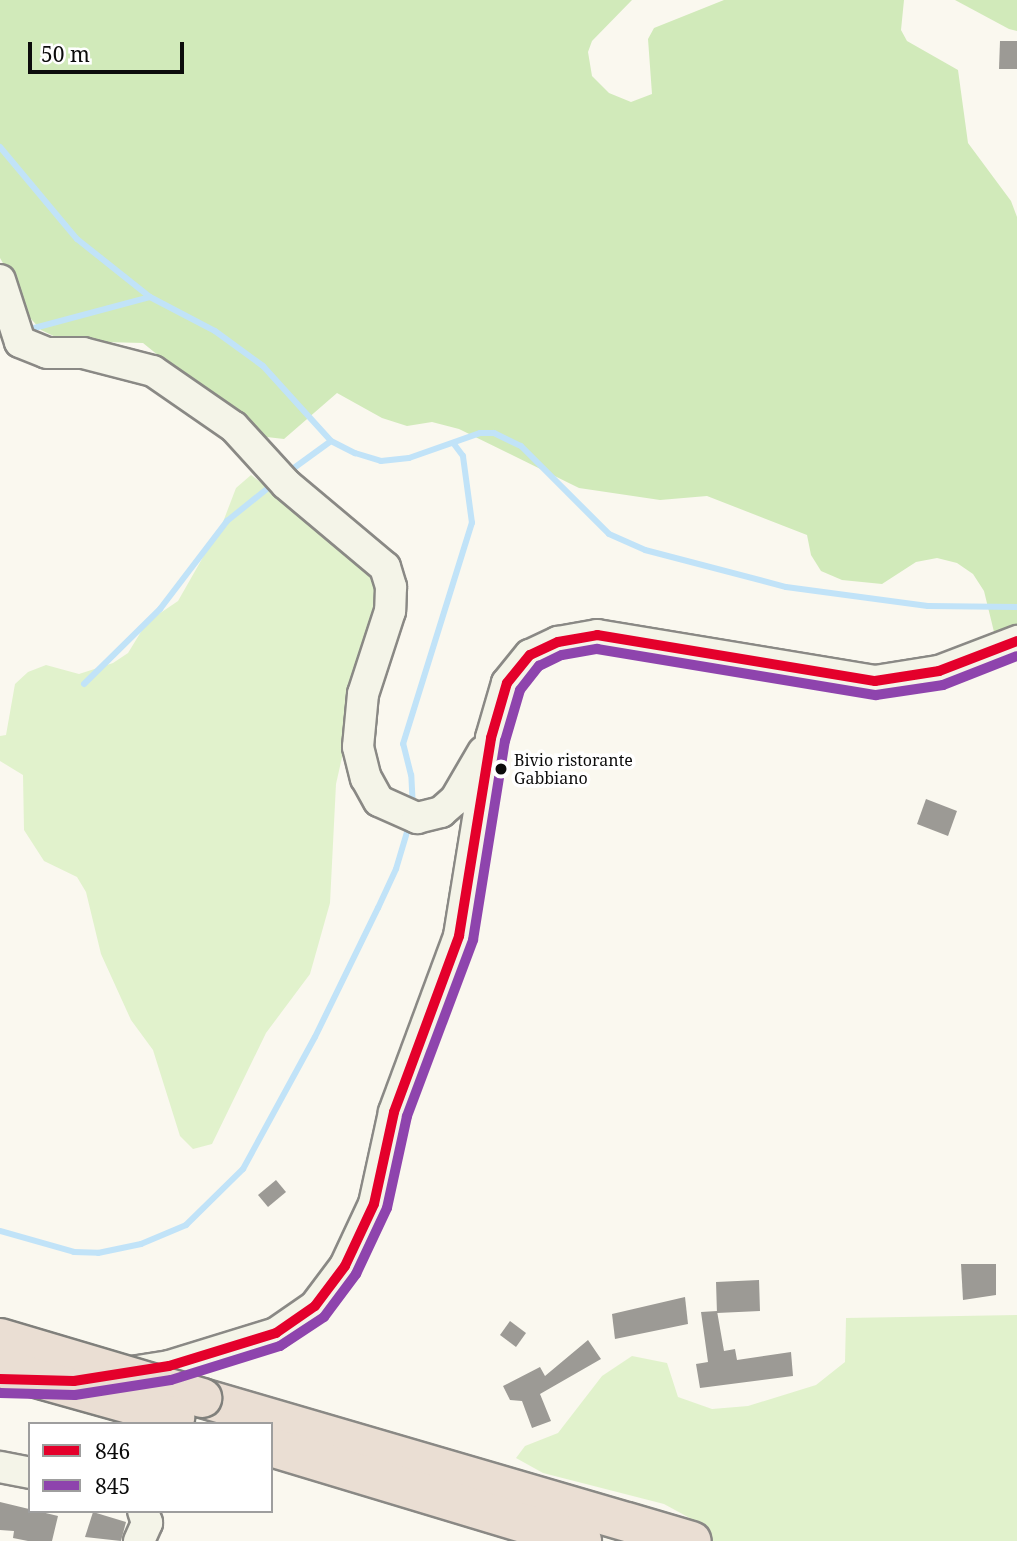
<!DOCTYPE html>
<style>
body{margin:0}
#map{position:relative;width:1017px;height:1541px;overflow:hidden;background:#faf8ef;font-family:"Noto Serif",serif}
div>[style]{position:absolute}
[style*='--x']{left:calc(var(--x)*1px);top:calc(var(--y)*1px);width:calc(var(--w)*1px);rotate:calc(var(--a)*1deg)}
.green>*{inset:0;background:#e1f2cc}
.forest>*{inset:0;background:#d1eaba}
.stream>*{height:6px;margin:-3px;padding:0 3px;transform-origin:3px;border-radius:3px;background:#c1e3f8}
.building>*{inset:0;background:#9c9a95}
.roads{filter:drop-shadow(2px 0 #8a8985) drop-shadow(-2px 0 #8a8985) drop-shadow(0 2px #8a8985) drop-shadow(0 -2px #8a8985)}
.secondary>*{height:30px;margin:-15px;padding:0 15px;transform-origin:15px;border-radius:15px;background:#f4f4e8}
.highway>*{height:38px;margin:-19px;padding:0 19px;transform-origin:19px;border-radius:19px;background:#eaded3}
.bridges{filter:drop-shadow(2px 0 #80807c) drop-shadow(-2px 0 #80807c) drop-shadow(0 2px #80807c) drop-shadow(0 -2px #80807c)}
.highway-bridge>*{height:38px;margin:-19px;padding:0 19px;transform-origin:19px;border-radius:19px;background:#eaded3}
.bus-1>*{height:10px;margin:-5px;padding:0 5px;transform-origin:5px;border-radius:5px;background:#e4002b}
.bus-2>*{height:10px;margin:-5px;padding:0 5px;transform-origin:5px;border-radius:5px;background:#8e44ad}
.dots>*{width:19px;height:19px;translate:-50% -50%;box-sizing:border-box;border:4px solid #fff;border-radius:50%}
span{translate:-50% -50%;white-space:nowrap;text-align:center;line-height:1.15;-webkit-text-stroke:7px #fff;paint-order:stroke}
.bus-label{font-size:16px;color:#0c0c0c}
.left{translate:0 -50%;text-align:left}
.legend{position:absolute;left:28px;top:1422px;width:245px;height:91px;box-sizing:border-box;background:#fff;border:2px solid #9e9e9e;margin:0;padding:9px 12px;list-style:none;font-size:21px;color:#0c0c0c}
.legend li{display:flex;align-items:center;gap:14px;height:35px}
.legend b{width:35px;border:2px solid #9e9e9e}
.scale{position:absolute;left:28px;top:42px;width:156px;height:32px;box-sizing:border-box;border:4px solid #0c0c0c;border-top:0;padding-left:9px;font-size:21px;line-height:24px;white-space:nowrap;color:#0c0c0c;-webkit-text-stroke:5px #fff;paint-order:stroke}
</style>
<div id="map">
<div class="green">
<i style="clip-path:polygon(251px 475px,346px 548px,374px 580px,378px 598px,336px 784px,330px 903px,310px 974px,266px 1033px,212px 1144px,193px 1149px,180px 1136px,153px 1050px,131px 1020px,101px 954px,86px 892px,77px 877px,44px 861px,24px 830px,23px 775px,0 761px,0 736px,6px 735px,15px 684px,28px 672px,46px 665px,79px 674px,113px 663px,128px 653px,147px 622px,178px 601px,223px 522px,236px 488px)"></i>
<i style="clip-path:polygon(1017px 1315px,1017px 1541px,710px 1541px,708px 1528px,664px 1504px,543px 1473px,516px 1458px,525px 1446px,558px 1433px,602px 1376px,632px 1356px,667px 1363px,678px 1397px,712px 1409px,748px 1406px,816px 1385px,845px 1362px,846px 1318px)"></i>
</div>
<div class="forest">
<i style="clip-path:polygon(0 0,632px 0,592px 41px,588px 52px,592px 76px,609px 93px,631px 102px,652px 94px,648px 39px,654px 28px,724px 0,904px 0,901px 30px,907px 41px,958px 70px,968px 143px,1011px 201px,1017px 217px,1017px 630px,995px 636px,984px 591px,973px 574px,957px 563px,937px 558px,916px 562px,882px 584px,842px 580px,821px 571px,811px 555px,807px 535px,707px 496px,660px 500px,579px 488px,459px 429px,432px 422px,407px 426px,382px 418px,337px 393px,284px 439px,258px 436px,143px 343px,64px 341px,41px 330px,23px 310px,16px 286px,0 258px)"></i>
<i style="clip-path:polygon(955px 0,1017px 0,1017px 31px,1009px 29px)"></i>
</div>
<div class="stream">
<i style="--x:0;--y:147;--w:120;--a:50.1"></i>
<i style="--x:77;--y:239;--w:93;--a:38.5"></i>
<i style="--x:150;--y:297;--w:73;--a:27.6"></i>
<i style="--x:215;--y:331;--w:59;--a:36.1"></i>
<i style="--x:263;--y:366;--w:101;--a:47.8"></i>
<i style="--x:331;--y:441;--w:27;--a:27"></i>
<i style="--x:355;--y:453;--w:27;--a:17"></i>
<i style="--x:381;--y:461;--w:28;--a:-6"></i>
<i style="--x:409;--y:458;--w:75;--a:-19.4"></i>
<i style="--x:480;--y:433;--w:14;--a:0"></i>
<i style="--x:494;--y:433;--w:30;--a:26"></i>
<i style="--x:521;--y:446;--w:124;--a:45"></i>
<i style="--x:609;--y:534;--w:39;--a:24"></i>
<i style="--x:645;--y:550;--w:146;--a:14.7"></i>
<i style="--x:786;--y:587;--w:143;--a:7.6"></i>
<i style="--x:928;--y:606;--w:89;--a:0.6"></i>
<i style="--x:23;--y:331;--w:131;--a:-15"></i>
<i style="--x:287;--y:473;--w:54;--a:-36"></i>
<i style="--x:84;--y:684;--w:107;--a:-44.6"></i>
<i style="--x:160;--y:609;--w:111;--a:-52.7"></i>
<i style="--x:227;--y:521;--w:59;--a:-38.8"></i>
<i style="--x:413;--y:808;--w:33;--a:-93"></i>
<i style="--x:411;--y:775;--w:32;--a:-104"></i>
<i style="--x:403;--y:744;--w:232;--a:-72.7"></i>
<i style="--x:472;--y:523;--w:68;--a:-97.7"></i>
<i style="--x:463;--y:456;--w:15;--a:-127"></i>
<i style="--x:0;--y:1231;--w:77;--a:15.8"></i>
<i style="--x:74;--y:1252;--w:24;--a:2"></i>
<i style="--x:98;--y:1253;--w:44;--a:-11.8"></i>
<i style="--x:141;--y:1244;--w:49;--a:-22.9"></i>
<i style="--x:186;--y:1225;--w:80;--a:-44.5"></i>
<i style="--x:243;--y:1169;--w:150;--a:-61.4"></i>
<i style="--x:315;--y:1037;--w:144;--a:-64"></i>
<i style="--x:378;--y:908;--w:43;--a:-65.2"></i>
<i style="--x:396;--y:869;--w:49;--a:-73.4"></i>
</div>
<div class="building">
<i style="clip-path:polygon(1000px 41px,1017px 41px,1017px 69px,999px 69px)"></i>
<i style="clip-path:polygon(926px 799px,957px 811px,948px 836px,917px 824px)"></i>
<i style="clip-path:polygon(276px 1180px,286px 1192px,268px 1207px,258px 1195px)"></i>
<i style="clip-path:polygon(961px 1264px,996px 1264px,996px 1295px,963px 1300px)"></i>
<i style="clip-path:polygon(759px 1280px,760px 1311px,717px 1313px,716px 1282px)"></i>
<i style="clip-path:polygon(685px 1297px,688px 1324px,615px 1339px,612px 1314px)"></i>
<i style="clip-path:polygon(717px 1311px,724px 1351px,735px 1349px,737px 1360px,791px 1352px,793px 1376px,700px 1388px,696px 1364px,708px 1362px,701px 1312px)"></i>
<i style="clip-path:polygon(510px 1321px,526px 1333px,516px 1347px,500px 1335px)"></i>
<i style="clip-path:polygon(588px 1340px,601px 1359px,540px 1394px,551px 1421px,532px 1428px,522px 1401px,510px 1400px,503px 1386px,540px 1367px,545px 1376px)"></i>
<i style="clip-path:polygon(0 1502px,58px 1516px,52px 1541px,28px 1541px,13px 1538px,14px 1531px,0 1530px)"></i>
<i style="clip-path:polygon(93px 1512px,126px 1522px,121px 1541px,85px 1537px)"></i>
</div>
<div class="roads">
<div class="secondary">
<i style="--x:0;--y:280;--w:65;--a:72.1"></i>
<i style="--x:20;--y:342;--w:29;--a:22"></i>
<i style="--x:47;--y:353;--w:36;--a:0"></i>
<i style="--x:83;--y:353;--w:72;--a:14.4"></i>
<i style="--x:153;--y:371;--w:98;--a:34.7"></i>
<i style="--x:234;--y:427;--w:77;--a:47.6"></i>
<i style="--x:286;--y:484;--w:129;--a:40"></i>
<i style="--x:385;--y:567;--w:21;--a:73"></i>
<i style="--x:391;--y:587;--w:24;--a:92"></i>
<i style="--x:390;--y:611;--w:87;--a:108"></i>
<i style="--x:363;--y:694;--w:53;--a:95.4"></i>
<i style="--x:358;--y:747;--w:32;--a:76"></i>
<i style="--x:366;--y:778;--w:26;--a:61"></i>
<i style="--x:379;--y:801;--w:42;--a:24.1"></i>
<i style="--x:417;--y:818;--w:25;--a:-14"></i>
<i style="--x:441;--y:812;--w:18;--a:-41"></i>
<i style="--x:455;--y:800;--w:56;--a:-59.7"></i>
<i style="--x:125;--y:1373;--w:45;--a:-9"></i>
<i style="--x:169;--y:1366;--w:112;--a:-17.1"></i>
<i style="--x:276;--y:1333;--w:47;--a:-34.7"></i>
<i style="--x:315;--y:1306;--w:50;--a:-53.1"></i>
<i style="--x:345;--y:1266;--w:68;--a:-64.9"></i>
<i style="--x:374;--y:1204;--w:94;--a:-77.7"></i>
<i style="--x:394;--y:1112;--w:188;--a:-69.7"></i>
<i style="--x:459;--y:936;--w:201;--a:-80.8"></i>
<i style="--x:491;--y:738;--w:57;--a:-73.8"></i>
<i style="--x:507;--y:683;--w:36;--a:-51"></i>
<i style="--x:530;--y:655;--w:31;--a:-25"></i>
<i style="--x:558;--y:642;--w:40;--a:-10"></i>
<i style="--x:597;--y:635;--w:282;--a:9.4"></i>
<i style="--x:875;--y:681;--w:65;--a:-8.9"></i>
<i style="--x:939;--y:671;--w:84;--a:-21"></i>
<i style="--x:0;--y:1467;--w:31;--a:11"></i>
<i style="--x:139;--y:1541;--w:20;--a:-66"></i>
<i style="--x:147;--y:1523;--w:13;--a:-108"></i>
</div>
<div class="highway">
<i style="--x:202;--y:1398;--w:510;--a:16.27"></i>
<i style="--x:271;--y:1447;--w:325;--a:16.8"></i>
</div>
</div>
<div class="bridges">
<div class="highway-bridge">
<i style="--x:0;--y:1338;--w:211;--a:16.5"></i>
<i style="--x:0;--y:1368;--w:182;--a:15.6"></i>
</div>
</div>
<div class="bus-1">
<i style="--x:0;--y:1379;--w:74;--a:1.5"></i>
<i style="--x:74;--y:1381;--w:96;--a:-9"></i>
<i style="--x:169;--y:1366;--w:112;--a:-17.1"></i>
<i style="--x:276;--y:1333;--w:47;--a:-34.7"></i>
<i style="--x:315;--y:1306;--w:50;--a:-53.1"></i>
<i style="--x:345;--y:1266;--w:68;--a:-64.9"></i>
<i style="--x:374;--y:1204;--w:94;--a:-77.7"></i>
<i style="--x:394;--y:1112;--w:188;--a:-69.7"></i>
<i style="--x:459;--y:936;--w:201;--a:-80.8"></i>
<i style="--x:491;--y:738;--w:57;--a:-73.8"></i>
<i style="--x:507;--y:683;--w:36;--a:-51"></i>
<i style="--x:530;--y:655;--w:31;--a:-25"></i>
<i style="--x:558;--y:642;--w:40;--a:-10"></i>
<i style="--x:597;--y:635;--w:282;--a:9.4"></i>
<i style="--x:875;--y:681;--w:65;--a:-8.9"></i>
<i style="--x:939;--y:671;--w:84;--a:-21"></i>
</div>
<div class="bus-2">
<i style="--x:0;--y:1393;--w:75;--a:1.5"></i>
<i style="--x:75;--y:1395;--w:97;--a:-8.9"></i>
<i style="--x:171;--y:1380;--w:114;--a:-17.3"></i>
<i style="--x:280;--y:1346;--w:53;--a:-33.4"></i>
<i style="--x:324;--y:1317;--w:54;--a:-53.3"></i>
<i style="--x:356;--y:1274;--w:73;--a:-64.8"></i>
<i style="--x:387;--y:1208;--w:94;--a:-77.7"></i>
<i style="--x:407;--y:1116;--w:188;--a:-69.4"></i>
<i style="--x:473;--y:940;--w:202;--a:-80.9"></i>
<i style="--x:505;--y:741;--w:53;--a:-73.6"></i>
<i style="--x:520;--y:690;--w:31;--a:-52"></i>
<i style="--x:539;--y:666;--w:25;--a:-26"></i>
<i style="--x:562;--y:655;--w:36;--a:-10"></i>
<i style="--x:597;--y:649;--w:283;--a:9.4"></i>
<i style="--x:876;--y:695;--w:68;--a:-8.5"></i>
<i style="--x:943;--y:685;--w:79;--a:-21.4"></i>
</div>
<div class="dots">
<i style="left:501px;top:769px;background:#0c0c0c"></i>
</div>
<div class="bus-label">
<span class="left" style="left:514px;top:769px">Bivio ristorante<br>Gabbiano</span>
</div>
<ul class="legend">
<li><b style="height:9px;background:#e4002b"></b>846</li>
<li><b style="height:9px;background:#8e44ad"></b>845</li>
</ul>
<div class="scale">50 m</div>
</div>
